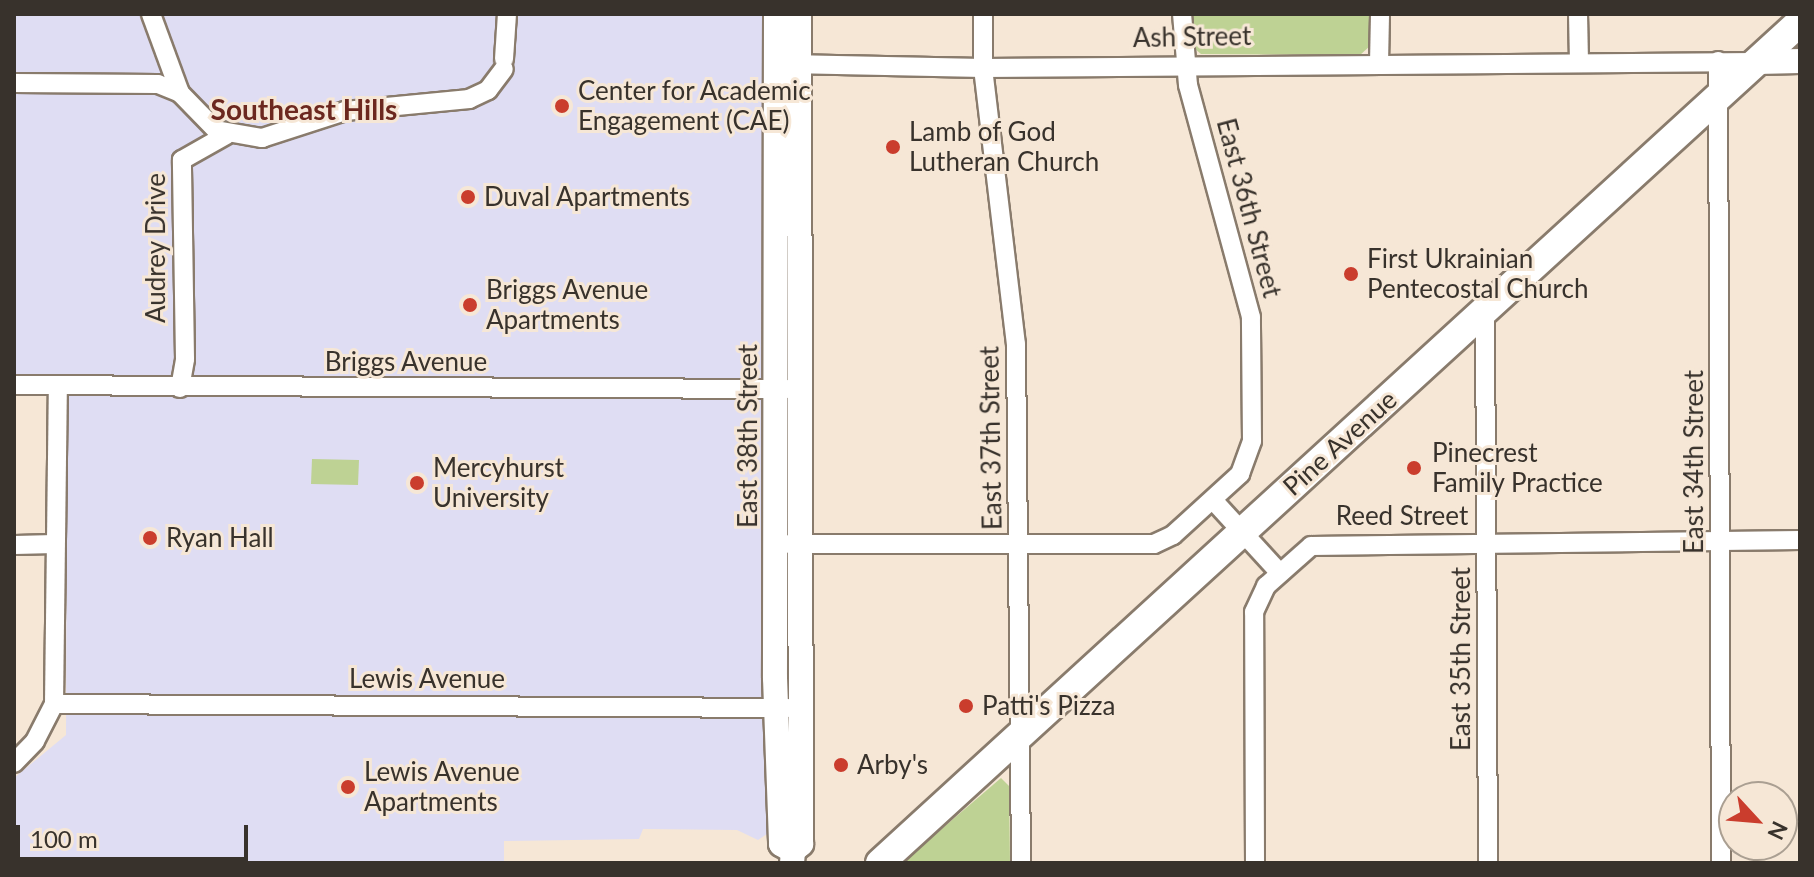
<!DOCTYPE html>
<style>
body{margin:0}
#map{position:relative;width:1814px;height:877px;overflow:hidden;background:#f6e7d6;font-family:Lato,sans-serif}
div>[style]{position:absolute}
[style*='--x']{left:calc(var(--x)*1px);top:calc(var(--y)*1px);width:calc(var(--w)*1px);rotate:calc(var(--a)*1deg)}
.education>*{inset:0;background:#dfddf3}
.green>*{inset:0;background:#bed294}
.roads{filter:drop-shadow(2px 0 #897b6c) drop-shadow(-2px 0 #897b6c) drop-shadow(0 2px #897b6c) drop-shadow(0 -2px #897b6c)}
.street>*{height:18px;margin:-9px;padding:0 9px;transform-origin:9px;border-radius:9px;background:#fff}
.secondary>*{height:24px;margin:-12px;padding:0 12px;transform-origin:12px;border-radius:12px;background:#fff}
.primary>*{height:28px;margin:-14px;padding:0 14px;transform-origin:14px;border-radius:14px;background:#fff}
.dots>*{width:22px;height:22px;translate:-50% -50%;box-sizing:border-box;border:4px solid #f6e7d6;border-radius:50%}
span{translate:-50% -50%;white-space:nowrap;text-align:center;line-height:1.15;-webkit-text-stroke:6px #f6e7d6;paint-order:stroke}
.street-label{font-size:26px;color:#38322c}
.poi-label{font-size:26px;color:#38322c}
.left{translate:0 -50%;text-align:left}
.neighbourhood-label{font-size:28px;color:#6c281f;font-weight:700}
.frame{position:absolute;inset:0;border:16px solid #38322c;pointer-events:none}
.north{position:absolute;left:1718px;top:781px;width:80px;height:80px;box-sizing:border-box;background:#f6e7d6;border:2px solid #aa9f92;border-radius:50%;rotate:116deg;font-size:22px;font-weight:700;line-height:32px;text-align:center;color:#38322c}
.north::after{content:'';display:block;margin:auto;width:28px;height:36px;background:#ca3d2d;clip-path:polygon(50% 0,100% 100%,50% 72%,0 100%)}
.scale{position:absolute;left:16px;top:825px;width:232px;height:36px;box-sizing:border-box;border:4px solid #38322c;border-top:0;padding-left:10px;font-size:24px;line-height:28px;white-space:nowrap;color:#38322c;-webkit-text-stroke:6px #f6e7d6;paint-order:stroke}
</style>
<div id="map">
<div class="education">
<i style="clip-path:polygon(14px 14px,766px 14px,767px 834px,758px 840px,737px 830px,643px 829px,639px 839px,504px 841px,504px 863px,14px 863px,14px 778px,66px 735px,67px 415px,66px 375px,14px 374px)"></i>
</div>
<div class="green">
<i style="clip-path:polygon(1193px 14px,1370px 14px,1370px 46px,1360px 55px,1201px 54px,1194px 48px)"></i>
<i style="clip-path:polygon(312px 459px,359px 460px,358px 485px,311px 484px)"></i>
<i style="clip-path:polygon(1001px 778px,1009px 786px,1010px 863px,902px 863px)"></i>
</div>
<div class="roads">
<div class="street">
<i style="--x:151;--y:14;--w:84;--a:69.8"></i>
<i style="--x:983;--y:14;--w:54;--a:90"></i>
<i style="--x:983;--y:68;--w:278;--a:83.2"></i>
<i style="--x:1016;--y:344;--w:519;--a:89.45"></i>
<i style="--x:1578;--y:14;--w:48;--a:88.8"></i>
<i style="--x:504;--y:59;--w:45;--a:-86.2"></i>
<i style="--x:1718;--y:61;--w:802;--a:89.79"></i>
<i style="--x:1379;--y:63;--w:49;--a:-88.8"></i>
<i style="--x:788;--y:64;--w:195;--a:1.2"></i>
<i style="--x:983;--y:68;--w:774;--a:-0.44"></i>
<i style="--x:14;--y:83;--w:144;--a:0.4"></i>
<i style="--x:158;--y:84;--w:24;--a:22"></i>
<i style="--x:180;--y:93;--w:52;--a:45.8"></i>
<i style="--x:216;--y:130;--w:47;--a:9.9"></i>
<i style="--x:262;--y:138;--w:87;--a:-18"></i>
<i style="--x:345;--y:111;--w:125;--a:-5.5"></i>
<i style="--x:469;--y:99;--w:21;--a:-25"></i>
<i style="--x:488;--y:90;--w:26;--a:-53"></i>
<i style="--x:1485;--y:310;--w:553;--a:89.69"></i>
<i style="--x:14;--y:385;--w:773;--a:0.3"></i>
<i style="--x:180;--y:388;--w:29;--a:-80"></i>
<i style="--x:185;--y:359;--w:199;--a:-90.9"></i>
<i style="--x:182;--y:160;--w:51;--a:-29.6"></i>
<i style="--x:1213;--y:500;--w:99;--a:47.5"></i>
<i style="--x:789;--y:544;--w:365;--a:0"></i>
<i style="--x:1154;--y:544;--w:21;--a:-25"></i>
<i style="--x:1173;--y:535;--w:91;--a:-42.3"></i>
<i style="--x:1240;--y:474;--w:35;--a:-70"></i>
<i style="--x:1252;--y:441;--w:124;--a:-90.5"></i>
<i style="--x:1251;--y:317;--w:240;--a:-105.2"></i>
<i style="--x:1188;--y:85;--w:71;--a:-94.8"></i>
<i style="--x:14;--y:545;--w:41;--a:-1.4"></i>
<i style="--x:54;--y:704;--w:734;--a:0.31"></i>
<i style="--x:14;--y:763;--w:30;--a:-46"></i>
<i style="--x:35;--y:741;--w:42;--a:-62.8"></i>
<i style="--x:54;--y:704;--w:315;--a:-89.3"></i>
<i style="--x:1255;--y:863;--w:251;--a:-90.2"></i>
<i style="--x:1254;--y:612;--w:29;--a:-65"></i>
<i style="--x:1266;--y:586;--w:60;--a:-41.6"></i>
<i style="--x:1311;--y:546;--w:489;--a:-0.7"></i>
</div>
<div class="secondary">
<i style="--x:776;--y:14;--w:664;--a:90.09"></i>
<i style="--x:775;--y:678;--w:166;--a:87.9"></i>
<i style="--x:781;--y:844;--w:14;--a:30"></i>
<i style="--x:1757;--y:62;--w:43;--a:-1.3"></i>
<i style="--x:792;--y:863;--w:12;--a:-85"></i>
<i style="--x:793;--y:851;--w:11;--a:-41"></i>
<i style="--x:801;--y:844;--w:830;--a:-90.14"></i>
</div>
<div class="primary">
<i style="--x:880;--y:863;--w:1246;--a:-42.43"></i>
</div>
</div>
<div class="dots">
<i style="left:562px;top:106px;background:#ca3d2d"></i>
<i style="left:893px;top:147px;background:#ca3d2d"></i>
<i style="left:468px;top:197px;background:#ca3d2d"></i>
<i style="left:1351px;top:274px;background:#ca3d2d"></i>
<i style="left:470px;top:305px;background:#ca3d2d"></i>
<i style="left:1414px;top:468px;background:#ca3d2d"></i>
<i style="left:417px;top:483px;background:#ca3d2d"></i>
<i style="left:150px;top:538px;background:#ca3d2d"></i>
<i style="left:966px;top:706px;background:#ca3d2d"></i>
<i style="left:841px;top:765px;background:#ca3d2d"></i>
<i style="left:348px;top:787px;background:#ca3d2d"></i>
</div>
<div class="street-label">
<span style="left:1192px;top:37px;rotate:-1deg">Ash Street</span>
<span style="left:1249px;top:208px;rotate:75deg">East 36th Street</span>
<span style="left:156px;top:248px;rotate:-90deg">Audrey Drive</span>
<span style="left:406px;top:362px">Briggs Avenue</span>
<span style="left:748px;top:436px;rotate:-90deg">East 38th Street</span>
<span style="left:991px;top:438px;rotate:-91deg">East 37th Street</span>
<span style="left:1340px;top:443px;rotate:-42deg">Pine Avenue</span>
<span style="left:1694px;top:462px;rotate:-90deg">East 34th Street</span>
<span style="left:1402px;top:516px">Reed Street</span>
<span style="left:1461px;top:659px;rotate:-90deg">East 35th Street</span>
<span style="left:427px;top:679px">Lewis Avenue</span>
</div>
<div class="poi-label">
<span class="left" style="left:578px;top:106px">Center for Academic<br>Engagement (CAE)</span>
<span class="left" style="left:909px;top:147px">Lamb of God<br>Lutheran Church</span>
<span class="left" style="left:484px;top:197px">Duval Apartments</span>
<span class="left" style="left:1367px;top:274px">First Ukrainian<br>Pentecostal Church</span>
<span class="left" style="left:486px;top:305px">Briggs Avenue<br>Apartments</span>
<span class="left" style="left:1432px;top:468px">Pinecrest<br>Family Practice</span>
<span class="left" style="left:433px;top:483px">Mercyhurst<br>University</span>
<span class="left" style="left:166px;top:538px">Ryan Hall</span>
<span class="left" style="left:982px;top:706px">Patti's Pizza</span>
<span class="left" style="left:857px;top:765px">Arby's</span>
<span class="left" style="left:364px;top:787px">Lewis Avenue<br>Apartments</span>
</div>
<div class="neighbourhood-label">
<span style="left:304px;top:109px">Southeast Hills</span>
</div>
<div class="frame"></div>
<div class="north">N</div>
<div class="scale">100 m</div>
</div>
